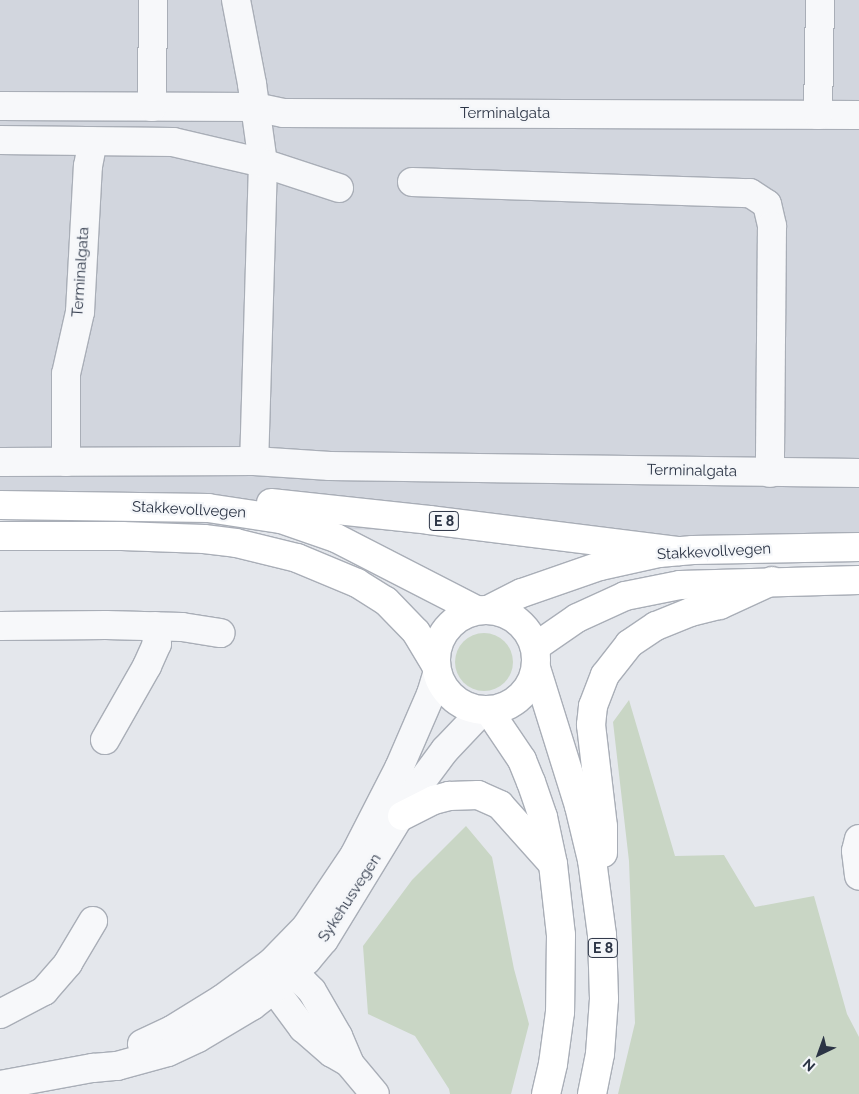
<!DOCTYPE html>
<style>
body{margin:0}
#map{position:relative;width:859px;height:1094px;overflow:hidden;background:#e4e7ec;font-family:Raleway,sans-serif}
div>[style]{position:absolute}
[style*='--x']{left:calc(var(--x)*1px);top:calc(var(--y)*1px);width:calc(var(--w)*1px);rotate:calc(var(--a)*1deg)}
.built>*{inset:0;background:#d2d6de}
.green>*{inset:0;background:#c9d6c5}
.round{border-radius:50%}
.roads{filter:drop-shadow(1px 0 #a9aeb7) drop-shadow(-1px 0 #a9aeb7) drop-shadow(0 1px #a9aeb7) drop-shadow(0 -1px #a9aeb7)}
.minor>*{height:28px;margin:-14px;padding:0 14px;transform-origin:14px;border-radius:14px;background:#f7f8fa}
.highway>*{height:28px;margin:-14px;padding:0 14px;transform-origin:14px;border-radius:14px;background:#fff}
.highway>.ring{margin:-14px;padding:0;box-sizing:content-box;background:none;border:28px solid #fff;border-radius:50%}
span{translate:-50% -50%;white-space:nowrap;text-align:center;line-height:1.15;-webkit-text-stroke:4.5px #f4f6f9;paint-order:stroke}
.shield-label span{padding:1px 4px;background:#f4f6f9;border:1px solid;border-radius:4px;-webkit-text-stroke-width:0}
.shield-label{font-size:14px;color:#2b3445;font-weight:700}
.street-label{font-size:15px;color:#2b3445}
.north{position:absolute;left:794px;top:1029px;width:50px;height:50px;-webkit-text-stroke:4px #f4f6f9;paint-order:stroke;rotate:222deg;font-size:14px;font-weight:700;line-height:20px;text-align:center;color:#2b3445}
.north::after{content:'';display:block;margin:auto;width:18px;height:22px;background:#2b3445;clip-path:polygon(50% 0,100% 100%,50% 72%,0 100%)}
</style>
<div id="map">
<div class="built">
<i style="clip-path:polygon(0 0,859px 0,859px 544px,0 519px)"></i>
</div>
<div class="green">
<i class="round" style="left:455px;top:633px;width:58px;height:58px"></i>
<i style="clip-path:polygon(629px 700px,675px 856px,724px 855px,755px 907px,814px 896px,847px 1014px,859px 1037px,859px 1094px,618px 1094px,635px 1023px,629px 861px,613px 722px)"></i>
<i style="clip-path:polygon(466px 826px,492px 857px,514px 969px,529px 1024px,511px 1094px,450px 1094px,449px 1089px,415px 1036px,368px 1014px,363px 946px,412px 880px)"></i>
</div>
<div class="roads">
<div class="minor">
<i style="--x:236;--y:0;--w:86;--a:79.2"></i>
<i style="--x:252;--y:84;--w:80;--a:82.1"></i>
<i style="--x:263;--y:163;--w:298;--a:91.7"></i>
<i style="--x:0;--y:106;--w:255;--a:0.2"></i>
<i style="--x:255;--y:107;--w:29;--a:12"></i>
<i style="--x:283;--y:113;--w:576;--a:0.2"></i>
<i style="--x:152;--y:107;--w:107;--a:-89.5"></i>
<i style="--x:818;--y:115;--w:115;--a:-89"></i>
<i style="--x:0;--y:140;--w:173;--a:0.7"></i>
<i style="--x:173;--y:142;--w:92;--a:13.1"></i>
<i style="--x:263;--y:163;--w:80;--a:18.2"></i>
<i style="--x:412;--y:182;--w:338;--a:1.9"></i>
<i style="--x:750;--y:193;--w:20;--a:33"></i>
<i style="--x:767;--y:204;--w:23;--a:77"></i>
<i style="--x:772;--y:226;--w:247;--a:90.5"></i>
<i style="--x:0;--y:462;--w:254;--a:-0.2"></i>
<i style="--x:254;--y:461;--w:76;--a:3.8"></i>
<i style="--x:330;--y:466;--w:529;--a:0.76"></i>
<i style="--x:66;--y:462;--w:88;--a:-90"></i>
<i style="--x:66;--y:374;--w:64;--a:-77.3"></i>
<i style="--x:80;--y:312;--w:146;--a:-86.9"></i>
<i style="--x:88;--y:166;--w:25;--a:-79"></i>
<i style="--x:0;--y:626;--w:106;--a:-0.5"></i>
<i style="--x:106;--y:625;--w:76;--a:1.5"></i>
<i style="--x:182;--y:627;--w:39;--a:9"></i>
<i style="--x:105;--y:740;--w:85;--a:-60.4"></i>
<i style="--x:147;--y:666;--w:24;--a:-66"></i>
<i style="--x:157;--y:644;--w:18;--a:-96"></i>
<i style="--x:859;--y:839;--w:12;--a:104"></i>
<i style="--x:856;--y:851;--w:25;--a:83"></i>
<i style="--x:277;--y:965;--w:19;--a:25"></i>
<i style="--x:294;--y:973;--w:25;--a:45"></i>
<i style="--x:312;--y:991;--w:52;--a:60"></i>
<i style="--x:338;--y:1036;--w:28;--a:67"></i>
<i style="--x:273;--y:971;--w:18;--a:87"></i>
<i style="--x:274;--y:989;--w:49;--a:53.4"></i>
<i style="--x:303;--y:1028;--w:38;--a:41"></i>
<i style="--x:332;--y:1053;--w:20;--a:30"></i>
<i style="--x:349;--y:1063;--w:40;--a:50"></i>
<i style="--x:0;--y:1014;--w:50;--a:-27.6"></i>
<i style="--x:44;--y:991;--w:37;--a:-49"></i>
<i style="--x:68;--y:963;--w:49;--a:-59.2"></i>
<i style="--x:142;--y:1044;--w:33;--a:-25"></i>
<i style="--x:172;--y:1030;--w:59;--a:-31.8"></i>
<i style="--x:222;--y:999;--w:61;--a:-36.3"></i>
<i style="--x:271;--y:963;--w:50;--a:-45.8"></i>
<i style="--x:306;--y:927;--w:88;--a:-56.1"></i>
<i style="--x:355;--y:854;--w:97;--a:-62.9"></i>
<i style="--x:399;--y:768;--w:81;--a:-66.6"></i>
<i style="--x:431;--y:694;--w:21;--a:-73"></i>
<i style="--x:0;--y:1085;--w:95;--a:-10.4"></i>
<i style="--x:93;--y:1068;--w:24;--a:-5"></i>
<i style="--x:117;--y:1066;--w:53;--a:-15.4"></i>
<i style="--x:168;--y:1052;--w:33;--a:-25"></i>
<i style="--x:198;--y:1038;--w:63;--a:-30.7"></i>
<i style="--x:252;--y:1006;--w:28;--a:-38"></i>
<i style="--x:274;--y:989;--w:44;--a:-41.3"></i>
<i style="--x:307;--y:960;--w:26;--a:-50"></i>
<i style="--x:324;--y:940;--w:177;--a:-58.6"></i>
<i style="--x:416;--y:789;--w:49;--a:-53.4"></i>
<i style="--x:445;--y:750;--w:54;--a:-46.5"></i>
</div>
<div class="highway">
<i style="--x:271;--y:503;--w:159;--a:6.1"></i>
<i style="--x:429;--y:520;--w:252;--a:7.1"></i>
<i style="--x:0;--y:505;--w:208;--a:0.8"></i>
<i style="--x:208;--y:508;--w:74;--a:8.6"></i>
<i style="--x:281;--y:519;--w:58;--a:19.1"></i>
<i style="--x:336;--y:538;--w:157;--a:27.2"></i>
<i style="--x:0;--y:536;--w:122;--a:0"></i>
<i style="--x:122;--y:536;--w:82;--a:2.1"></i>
<i style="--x:204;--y:539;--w:32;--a:7"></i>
<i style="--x:236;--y:543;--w:63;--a:13.8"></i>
<i style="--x:297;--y:558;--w:65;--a:22.6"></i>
<i style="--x:357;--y:583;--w:34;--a:32"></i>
<i style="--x:386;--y:601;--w:43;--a:45.9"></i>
<i style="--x:416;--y:632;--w:37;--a:59"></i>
<i class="ring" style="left:436px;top:610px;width:72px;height:72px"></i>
<i style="--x:488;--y:610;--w:38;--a:-27"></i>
<i style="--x:522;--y:593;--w:83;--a:-19.1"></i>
<i style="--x:600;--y:566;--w:60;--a:-12.4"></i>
<i style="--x:659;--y:553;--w:34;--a:-5"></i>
<i style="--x:693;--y:550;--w:166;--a:-1"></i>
<i style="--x:535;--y:647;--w:51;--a:-34.6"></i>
<i style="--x:577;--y:618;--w:53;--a:-24.6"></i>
<i style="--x:625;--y:596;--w:56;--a:-11.3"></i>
<i style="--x:680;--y:585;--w:179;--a:-1.6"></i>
<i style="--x:536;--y:668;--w:145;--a:72.7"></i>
<i style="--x:579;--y:806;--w:56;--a:76.5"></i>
<i style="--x:592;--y:860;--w:76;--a:82.4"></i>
<i style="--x:602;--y:935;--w:64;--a:88.2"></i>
<i style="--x:604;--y:999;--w:55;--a:94.2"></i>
<i style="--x:600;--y:1054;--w:41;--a:101.3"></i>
<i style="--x:489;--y:711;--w:59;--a:56"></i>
<i style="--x:522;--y:760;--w:24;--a:68"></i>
<i style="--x:531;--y:782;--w:37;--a:71"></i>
<i style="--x:543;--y:817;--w:48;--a:78"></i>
<i style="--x:553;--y:864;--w:71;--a:83.6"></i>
<i style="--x:561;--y:935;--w:77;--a:90.7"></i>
<i style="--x:560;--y:1012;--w:52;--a:97.7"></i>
<i style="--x:553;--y:1064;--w:31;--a:103"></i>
<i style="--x:402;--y:816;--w:36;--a:-27"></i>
<i style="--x:434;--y:800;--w:16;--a:-15"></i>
<i style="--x:449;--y:796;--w:29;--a:-2"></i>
<i style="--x:478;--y:795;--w:24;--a:24"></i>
<i style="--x:500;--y:805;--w:78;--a:48.1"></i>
<i style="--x:603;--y:853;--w:26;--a:-90"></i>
<i style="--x:603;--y:827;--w:103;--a:-96.7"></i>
<i style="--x:591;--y:725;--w:19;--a:-84"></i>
<i style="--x:593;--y:706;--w:33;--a:-69"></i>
<i style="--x:605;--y:675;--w:39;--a:-52"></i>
<i style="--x:629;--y:644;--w:32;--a:-34"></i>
<i style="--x:656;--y:626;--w:38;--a:-22"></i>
<i style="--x:691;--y:612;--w:30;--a:-14"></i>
<i style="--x:720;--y:605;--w:57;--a:-24.8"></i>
</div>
</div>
<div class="shield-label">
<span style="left:444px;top:521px">E 8</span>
<span style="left:603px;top:948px">E 8</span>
</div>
<div class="street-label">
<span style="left:505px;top:114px">Terminalgata</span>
<span style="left:81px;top:272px;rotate:-86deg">Terminalgata</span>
<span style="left:692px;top:471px;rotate:1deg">Terminalgata</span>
<span style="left:189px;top:510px;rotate:3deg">Stakkevollvegen</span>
<span style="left:714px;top:552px;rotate:-3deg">Stakkevollvegen</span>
<span style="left:350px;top:898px;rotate:-57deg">Sykehusvegen</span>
</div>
<div class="north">N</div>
</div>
